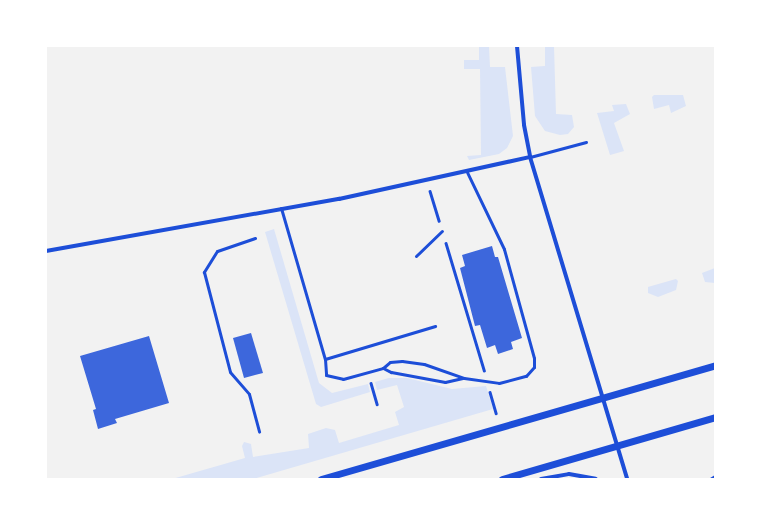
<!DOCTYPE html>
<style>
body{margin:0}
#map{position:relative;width:761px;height:525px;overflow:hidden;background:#f2f2f2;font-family:Literata,serif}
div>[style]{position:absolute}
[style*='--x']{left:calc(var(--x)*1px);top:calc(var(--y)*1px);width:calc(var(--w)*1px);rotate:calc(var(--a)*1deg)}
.green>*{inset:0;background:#dbe4f7}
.building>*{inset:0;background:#3d67dc}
.path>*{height:2.5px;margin:-1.25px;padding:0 1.25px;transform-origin:1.25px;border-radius:1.25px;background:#1d4ed8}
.service>*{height:3px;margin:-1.5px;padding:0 1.5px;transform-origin:1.5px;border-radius:1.5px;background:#1d4ed8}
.minor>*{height:4px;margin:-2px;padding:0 2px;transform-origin:2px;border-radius:2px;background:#1d4ed8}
.tertiary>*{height:7px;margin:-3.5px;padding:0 3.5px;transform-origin:3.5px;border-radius:3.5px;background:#1d4ed8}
span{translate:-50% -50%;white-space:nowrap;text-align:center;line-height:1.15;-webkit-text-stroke:4px #fff;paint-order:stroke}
.frame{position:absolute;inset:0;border:47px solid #fff;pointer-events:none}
</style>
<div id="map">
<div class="green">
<i style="clip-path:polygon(479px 46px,489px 46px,490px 67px,505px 67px,513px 136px,507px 148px,499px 154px,469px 160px,467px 156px,481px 155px,480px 69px,464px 69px,464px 60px,479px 60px)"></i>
<i style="clip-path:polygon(545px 46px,554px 46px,556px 114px,572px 115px,574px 127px,568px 134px,560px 135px,545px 131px,535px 116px,531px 67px,545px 66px)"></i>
<i style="clip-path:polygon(654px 95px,683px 95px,686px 106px,671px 113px,669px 105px,654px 109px,652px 97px)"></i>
<i style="clip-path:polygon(626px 104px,630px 114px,614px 123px,624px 151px,610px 155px,597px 113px,614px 111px,612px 105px)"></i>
<i style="clip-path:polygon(274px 229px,319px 383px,332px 393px,368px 384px,370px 392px,321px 407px,316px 404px,265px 232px)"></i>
<i style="clip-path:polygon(715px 268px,715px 283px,705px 282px,702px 273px)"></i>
<i style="clip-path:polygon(676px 279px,678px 281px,676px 290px,658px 297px,648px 293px,648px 287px)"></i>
<i style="clip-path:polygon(389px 378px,407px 378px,452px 389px,486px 386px,493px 409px,253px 479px,172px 479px,245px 458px,242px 446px,244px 442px,251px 444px,253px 457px,309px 448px,308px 434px,326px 428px,335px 430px,339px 443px,399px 425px,395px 412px,404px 407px,397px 385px,377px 390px,375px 382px)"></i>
</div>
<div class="building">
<i style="clip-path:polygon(492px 246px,495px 257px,498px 257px,522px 338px,511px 342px,513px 349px,498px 354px,495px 345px,487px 348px,480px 325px,475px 326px,460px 268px,465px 266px,462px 255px)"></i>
<i style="clip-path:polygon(251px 333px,263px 373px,244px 378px,233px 338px)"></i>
<i style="clip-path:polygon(149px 336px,169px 403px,115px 419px,117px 423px,98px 429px,93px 410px,96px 409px,80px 356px)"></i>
</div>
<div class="path">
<i style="--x:430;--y:191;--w:31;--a:73"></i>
<i style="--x:446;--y:243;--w:133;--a:73.3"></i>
<i style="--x:371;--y:383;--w:22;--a:74"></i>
<i style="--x:490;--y:392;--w:22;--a:74"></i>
</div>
<div class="service">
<i style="--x:530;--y:157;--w:58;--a:-15"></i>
<i style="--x:281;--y:208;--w:157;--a:73.8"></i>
<i style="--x:325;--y:359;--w:16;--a:86"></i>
<i style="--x:326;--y:375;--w:17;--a:13"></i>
<i style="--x:343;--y:379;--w:41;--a:-15.4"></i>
<i style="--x:383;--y:368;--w:9;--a:-41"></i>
<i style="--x:390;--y:362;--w:12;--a:-5"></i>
<i style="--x:402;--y:361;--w:22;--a:8"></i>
<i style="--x:424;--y:364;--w:42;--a:19.3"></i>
<i style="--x:464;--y:378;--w:35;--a:8"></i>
<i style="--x:499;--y:383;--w:28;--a:-15"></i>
<i style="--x:526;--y:376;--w:12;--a:-48"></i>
<i style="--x:534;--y:367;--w:9;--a:-90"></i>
<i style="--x:534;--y:358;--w:113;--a:-105.4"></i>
<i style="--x:504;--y:249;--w:85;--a:-115.7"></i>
<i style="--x:255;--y:238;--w:40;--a:161.1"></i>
<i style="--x:217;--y:251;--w:25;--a:122"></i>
<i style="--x:204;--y:272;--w:103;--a:75.4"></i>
<i style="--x:230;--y:372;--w:29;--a:49"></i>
<i style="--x:249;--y:394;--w:39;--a:75"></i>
<i style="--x:416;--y:256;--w:36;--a:-44"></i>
<i style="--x:325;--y:359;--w:115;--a:-16.7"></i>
<i style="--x:383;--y:368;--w:9;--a:27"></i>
<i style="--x:391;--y:372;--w:55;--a:10.5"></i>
<i style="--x:445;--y:382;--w:18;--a:-13"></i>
<i style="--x:710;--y:479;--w:6;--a:-31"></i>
</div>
<div class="minor">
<i style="--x:517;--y:46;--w:79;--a:84.9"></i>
<i style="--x:524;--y:125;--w:33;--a:79"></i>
<i style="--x:530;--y:157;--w:336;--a:73.2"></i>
<i style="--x:46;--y:251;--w:298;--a:-10.1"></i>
<i style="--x:339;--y:199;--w:196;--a:-12.4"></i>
<i style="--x:541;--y:479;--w:28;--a:-10"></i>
<i style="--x:569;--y:474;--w:27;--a:10"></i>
</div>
<div class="tertiary">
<i style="--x:321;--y:479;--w:410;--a:-16.1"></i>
<i style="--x:502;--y:479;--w:222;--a:-16.2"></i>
</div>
<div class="frame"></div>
</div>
